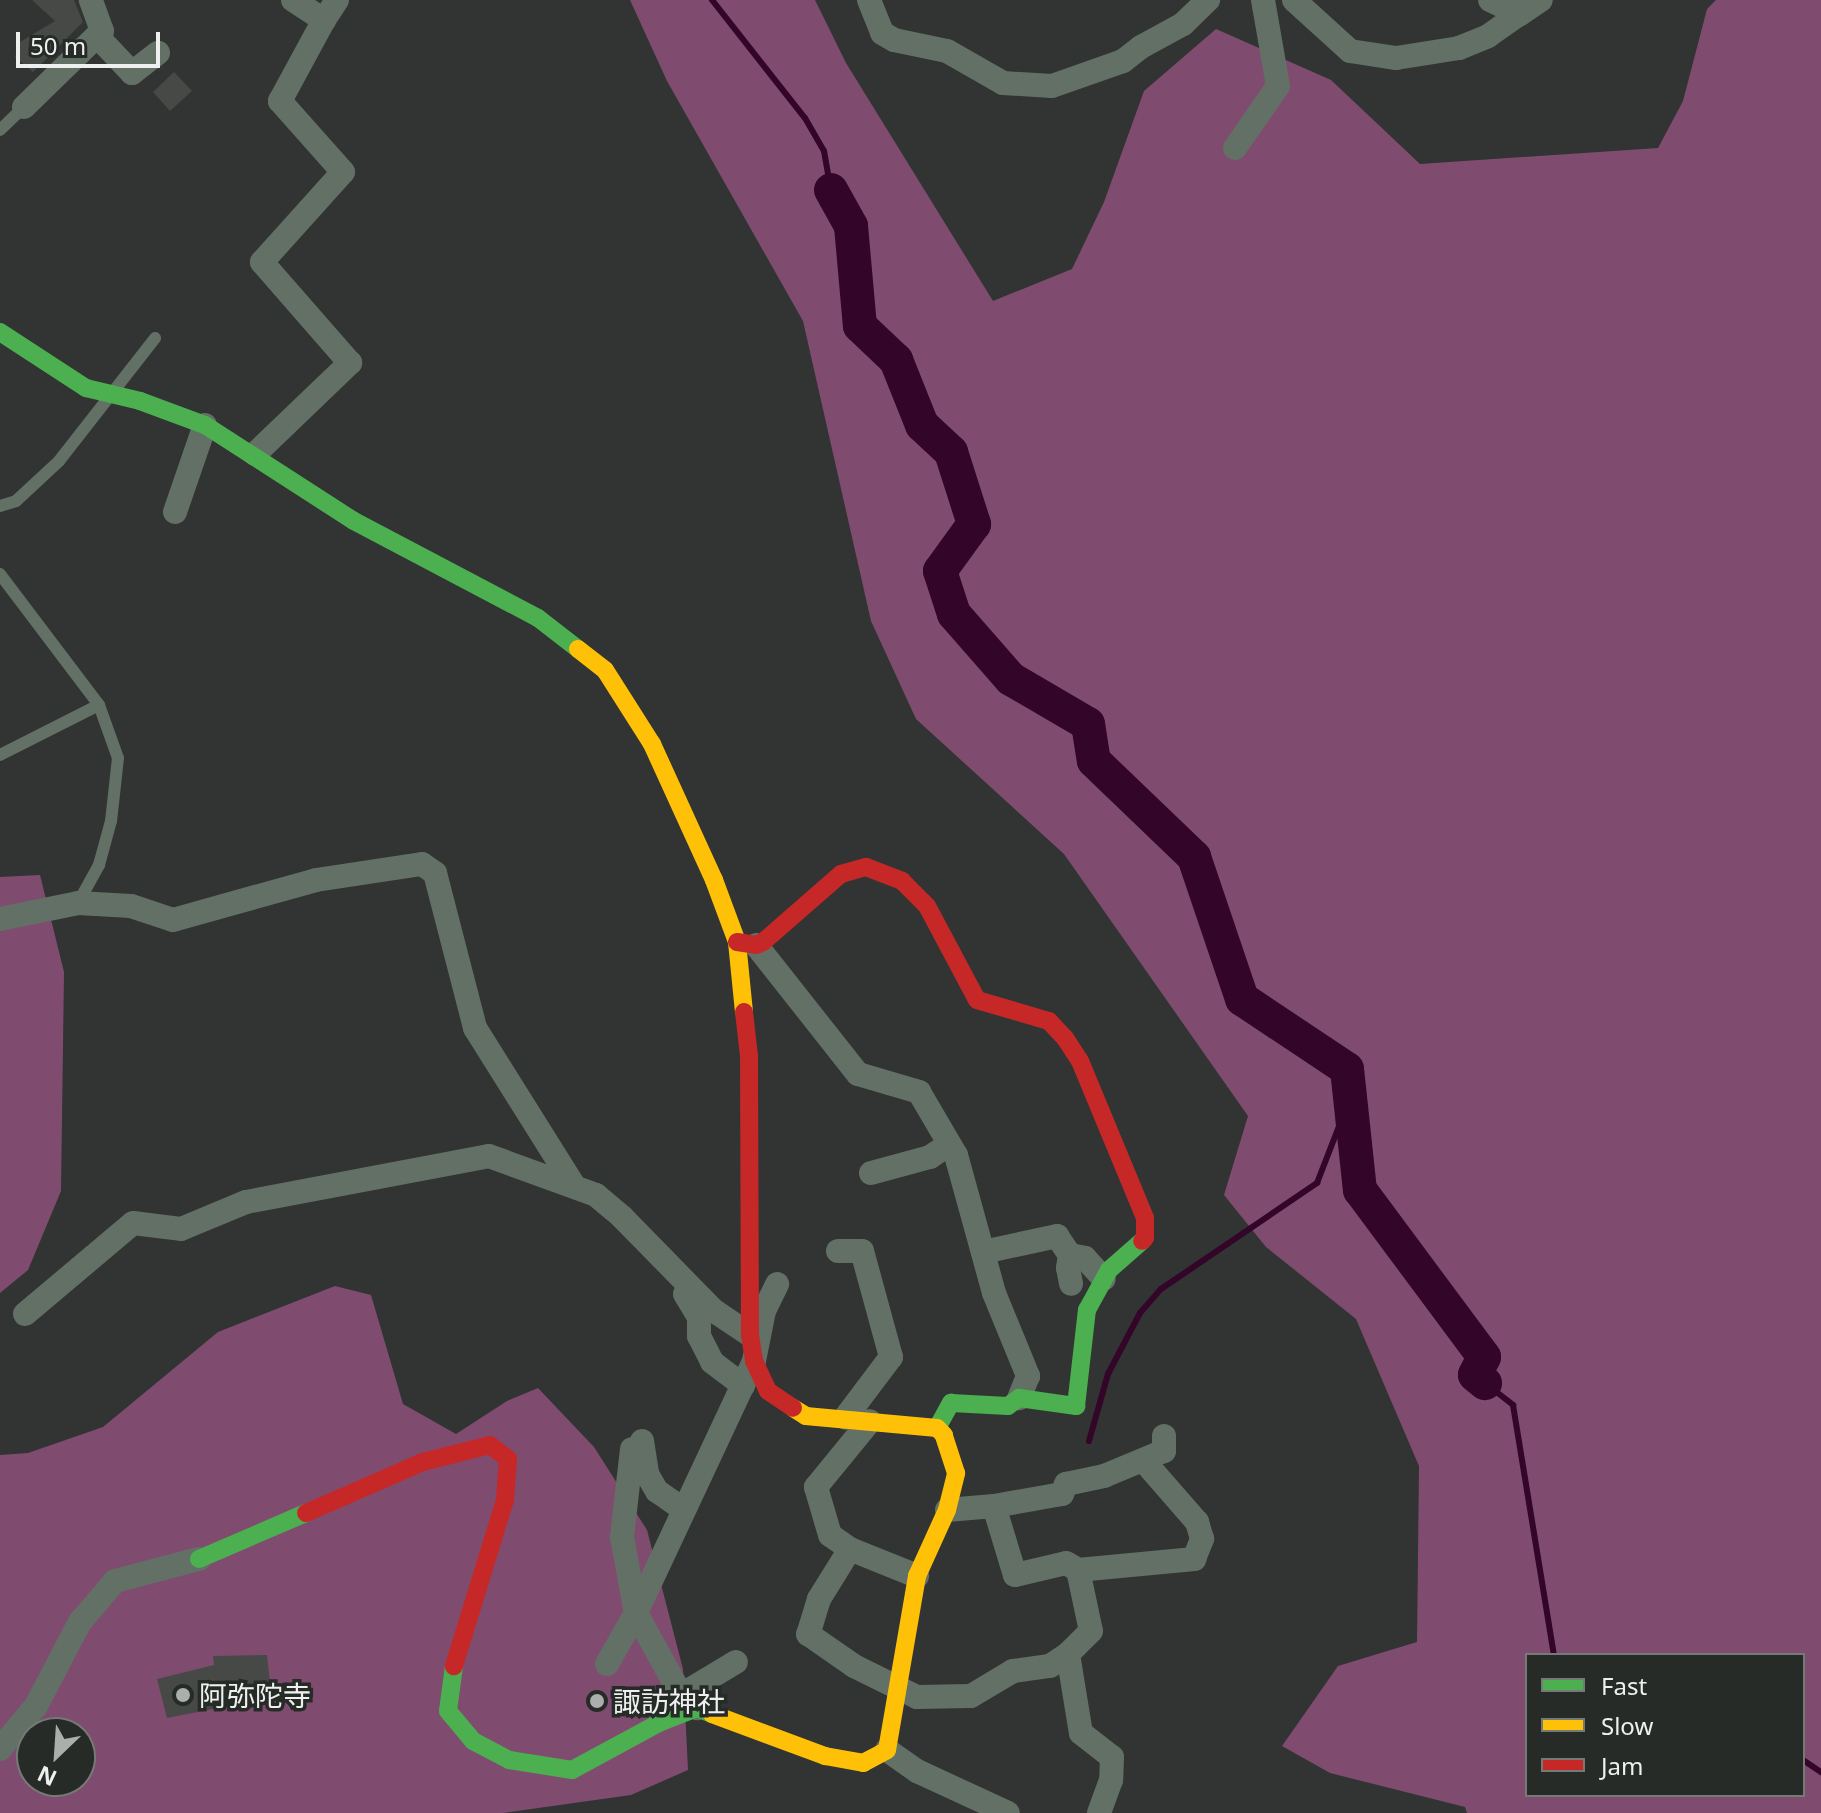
<!DOCTYPE html>
<meta charset="utf-8">
<style>
body{margin:0}
#map{position:relative;width:1821px;height:1813px;overflow:hidden;background:#313432;font-family:"Noto Sans","Noto Sans JP",sans-serif}
div>[style]{position:absolute}
[style*='--x']{left:calc(var(--x)*1px);top:calc(var(--y)*1px);width:calc(var(--w)*1px);rotate:calc(var(--a)*1deg)}
.forest>*{inset:0;background:#7f4c70}
.stream>*{height:6px;margin:-3px;padding:0 3px;transform-origin:3px;border-radius:3px;background:#330529}
.river>*{height:34px;margin:-17px;padding:0 17px;transform-origin:17px;border-radius:17px;background:#330529}
.building>*{inset:0;background:#474947}
.lane>*{height:12px;margin:-6px;padding:0 6px;transform-origin:6px;border-radius:6px;background:#637066}
.street>*{height:24px;margin:-12px;padding:0 12px;transform-origin:12px;border-radius:12px;background:#637066}
.fast>*{height:18px;margin:-9px;padding:0 9px;transform-origin:9px;border-radius:9px;background:#4caf50}
.slow>*{height:18px;margin:-9px;padding:0 9px;transform-origin:9px;border-radius:9px;background:#ffc107}
.jam>*{height:18px;margin:-9px;padding:0 9px;transform-origin:9px;border-radius:9px;background:#c62828}
.dots>*{width:22px;height:22px;translate:-50% -50%;box-sizing:border-box;border:4px solid #262b27;border-radius:50%}
span{translate:-50% -50%;white-space:nowrap;text-align:center;line-height:1.15;-webkit-text-stroke:7px #262b27;paint-order:stroke}
.poi-label{font-size:28px;color:#edf0ee}
.left{translate:0 -50%;text-align:left}
.legend{position:absolute;left:1525px;top:1653px;width:280px;height:144px;box-sizing:border-box;background:#262b27;border:2px solid #767a77;margin:0;padding:10px 14px;list-style:none;font-size:24px;color:#edf0ee}
.legend li{display:flex;align-items:center;gap:16px;height:40px}
.legend b{width:40px;border:2px solid #767a77}
.north{position:absolute;left:16px;top:1717px;width:80px;height:80px;box-sizing:border-box;background:#262b27;border:2px solid #767a77;border-radius:50%;rotate:205deg;font-size:22px;font-weight:700;line-height:32px;text-align:center;color:#edf0ee}
.north::after{content:'';display:block;margin:auto;width:28px;height:36px;background:#abaeac;clip-path:polygon(50% 0,100% 100%,50% 72%,0 100%)}
.scale{position:absolute;left:16px;top:32px;width:144px;height:36px;box-sizing:border-box;border:4px solid #edf0ee;border-top:0;padding-left:10px;font-size:24px;line-height:28px;white-space:nowrap;color:#edf0ee;-webkit-text-stroke:6px #262b27;paint-order:stroke}
</style>
<div id="map">
<div class="forest">
<i style="clip-path:polygon(evenodd,630px 0,815px 0,846px 63px,993px 301px,1072px 269px,1104px 202px,1144px 91px,1216px 29px,1331px 80px,1420px 164px,1658px 148px,1683px 101px,1707px 9px,1716px 0,1821px 0,1821px 1813px,1467px 1813px,1465px 1807px,1330px 1773px,1282px 1746px,1338px 1666px,1417px 1642px,1419px 1466px,1356px 1319px,1266px 1247px,1224px 1195px,1248px 1116px,1064px 854px,916px 719px,871px 621px,803px 321px,667px 81px,630px 0,1527px 1655px,1803px 1655px,1803px 1795px,1527px 1795px,1527px 1655px)"></i>
<i style="clip-path:polygon(40px 875px,64px 972px,61px 1191px,28px 1270px,0 1293px,0 877px)"></i>
<i style="clip-path:polygon(evenodd,335px 1286px,371px 1295px,403px 1404px,456px 1434px,507px 1401px,538px 1388px,594px 1447px,647px 1530px,683px 1669px,688px 1770px,631px 1795px,503px 1813px,0 1813px,0 1455px,28px 1453px,103px 1427px,218px 1332px,335px 1286px,32px 1733px,80px 1733px,80px 1781px,32px 1781px,32px 1733px)"></i>
</div>
<div class="stream">
<i style="--x:712;--y:0;--w:150;--a:51.8"></i>
<i style="--x:805;--y:118;--w:38;--a:60"></i>
<i style="--x:824;--y:151;--w:40;--a:80"></i>
<i style="--x:1485;--y:1383;--w:36;--a:38"></i>
<i style="--x:1513;--y:1405;--w:253;--a:80.7"></i>
<i style="--x:1089;--y:1441;--w:70;--a:-74.2"></i>
<i style="--x:1108;--y:1374;--w:69;--a:-62.3"></i>
<i style="--x:1140;--y:1313;--w:32;--a:-49"></i>
<i style="--x:1161;--y:1289;--w:189;--a:-34.2"></i>
<i style="--x:1317;--y:1183;--w:91;--a:-68.8"></i>
<i style="--x:1803;--y:1760;--w:22;--a:34"></i>
</div>
<div class="river">
<i style="--x:831;--y:190;--w:41;--a:60.9"></i>
<i style="--x:851;--y:226;--w:100;--a:84.9"></i>
<i style="--x:860;--y:326;--w:50;--a:43.4"></i>
<i style="--x:896;--y:360;--w:70;--a:68.2"></i>
<i style="--x:922;--y:425;--w:40;--a:43"></i>
<i style="--x:951;--y:452;--w:76;--a:72.3"></i>
<i style="--x:974;--y:524;--w:58;--a:125.9"></i>
<i style="--x:940;--y:571;--w:45;--a:72"></i>
<i style="--x:954;--y:614;--w:86;--a:48.8"></i>
<i style="--x:1011;--y:679;--w:89;--a:30.3"></i>
<i style="--x:1088;--y:724;--w:37;--a:81"></i>
<i style="--x:1094;--y:761;--w:139;--a:43.8"></i>
<i style="--x:1194;--y:857;--w:150;--a:71.3"></i>
<i style="--x:1242;--y:999;--w:126;--a:33.7"></i>
<i style="--x:1347;--y:1069;--w:122;--a:83.9"></i>
<i style="--x:1360;--y:1190;--w:208;--a:53.4"></i>
<i style="--x:1484;--y:1357;--w:20;--a:117"></i>
<i style="--x:1475;--y:1375;--w:13;--a:39"></i>
</div>
<div class="building">
<i style="clip-path:polygon(32px 0,74px 0,83px 22px,33px 72px,15px 57px,20px 42px,55px 21px)"></i>
<i style="clip-path:polygon(174px 72px,192px 91px,170px 111px,153px 92px)"></i>
<i style="clip-path:polygon(267px 1655px,272px 1700px,212px 1705px,213px 1709px,167px 1718px,157px 1679px,214px 1665px,213px 1656px)"></i>
</div>
<div class="lane">
<i style="--x:0;--y:130;--w:33;--a:-44"></i>
<i style="--x:0;--y:506;--w:17;--a:-17"></i>
<i style="--x:16;--y:501;--w:59;--a:-42.9"></i>
<i style="--x:59;--y:461;--w:156;--a:-52"></i>
<i style="--x:0;--y:574;--w:164;--a:52.9"></i>
<i style="--x:99;--y:705;--w:56;--a:70.3"></i>
<i style="--x:118;--y:758;--w:63;--a:96.3"></i>
<i style="--x:111;--y:821;--w:46;--a:105.3"></i>
<i style="--x:99;--y:865;--w:43;--a:118.9"></i>
<i style="--x:0;--y:755;--w:111;--a:-26.8"></i>
</div>
<div class="street">
<i style="--x:293;--y:0;--w:37;--a:33"></i>
<i style="--x:324;--y:20;--w:24;--a:-57"></i>
<i style="--x:869;--y:0;--w:35;--a:68"></i>
<i style="--x:882;--y:33;--w:14;--a:30"></i>
<i style="--x:894;--y:40;--w:54;--a:11.7"></i>
<i style="--x:947;--y:51;--w:64;--a:29.7"></i>
<i style="--x:1003;--y:83;--w:49;--a:3.5"></i>
<i style="--x:1052;--y:86;--w:75;--a:-19.4"></i>
<i style="--x:1123;--y:61;--w:23;--a:-38"></i>
<i style="--x:1141;--y:47;--w:48;--a:-28.7"></i>
<i style="--x:1183;--y:24;--w:35;--a:-44"></i>
<i style="--x:1294;--y:0;--w:76;--a:42.3"></i>
<i style="--x:1350;--y:51;--w:47;--a:8.7"></i>
<i style="--x:1396;--y:58;--w:64;--a:-9"></i>
<i style="--x:1459;--y:48;--w:31;--a:-22"></i>
<i style="--x:1488;--y:36;--w:39;--a:-35"></i>
<i style="--x:1520;--y:14;--w:33;--a:-155"></i>
<i style="--x:1520;--y:14;--w:25;--a:-34"></i>
<i style="--x:97;--y:36;--w:51;--a:46.6"></i>
<i style="--x:132;--y:73;--w:33;--a:-38"></i>
<i style="--x:24;--y:107;--w:109;--a:-44.3"></i>
<i style="--x:102;--y:31;--w:33;--a:-110"></i>
<i style="--x:1235;--y:148;--w:75;--a:-55.3"></i>
<i style="--x:1278;--y:86;--w:87;--a:-99.9"></i>
<i style="--x:255;--y:454;--w:132;--a:-43.8"></i>
<i style="--x:350;--y:363;--w:134;--a:-131.1"></i>
<i style="--x:262;--y:262;--w:121;--a:-48"></i>
<i style="--x:343;--y:172;--w:95;--a:-131.6"></i>
<i style="--x:280;--y:101;--w:92;--a:-61.5"></i>
<i style="--x:175;--y:512;--w:92;--a:-71"></i>
<i style="--x:0;--y:919;--w:80;--a:-11.6"></i>
<i style="--x:78;--y:903;--w:53;--a:3.2"></i>
<i style="--x:131;--y:906;--w:44;--a:18.4"></i>
<i style="--x:173;--y:920;--w:148;--a:-15.6"></i>
<i style="--x:316;--y:880;--w:107;--a:-8.6"></i>
<i style="--x:422;--y:864;--w:16;--a:35"></i>
<i style="--x:435;--y:873;--w:160;--a:75.5"></i>
<i style="--x:475;--y:1028;--w:186;--a:57.9"></i>
<i style="--x:756;--y:945;--w:164;--a:51.7"></i>
<i style="--x:858;--y:1074;--w:64;--a:16.4"></i>
<i style="--x:919;--y:1092;--w:73;--a:59.6"></i>
<i style="--x:956;--y:1155;--w:143;--a:74.6"></i>
<i style="--x:994;--y:1293;--w:90;--a:67.7"></i>
<i style="--x:1028;--y:1376;--w:24;--a:112"></i>
<i style="--x:871;--y:1173;--w:61;--a:-15.2"></i>
<i style="--x:930;--y:1157;--w:23;--a:-34"></i>
<i style="--x:838;--y:1251;--w:24;--a:0"></i>
<i style="--x:862;--y:1251;--w:110;--a:74.7"></i>
<i style="--x:891;--y:1357;--w:76;--a:127"></i>
<i style="--x:983;--y:1252;--w:76;--a:-12.2"></i>
<i style="--x:1057;--y:1236;--w:23;--a:56"></i>
<i style="--x:1070;--y:1255;--w:15;--a:11"></i>
<i style="--x:1085;--y:1258;--w:28;--a:48"></i>
<i style="--x:1070;--y:1255;--w:13;--a:99"></i>
<i style="--x:1068;--y:1268;--w:16;--a:79"></i>
<i style="--x:685;--y:1294;--w:27;--a:59"></i>
<i style="--x:699;--y:1317;--w:19;--a:90"></i>
<i style="--x:699;--y:1336;--w:29;--a:63"></i>
<i style="--x:712;--y:1362;--w:39;--a:37"></i>
<i style="--x:25;--y:1314;--w:141;--a:-40.1"></i>
<i style="--x:133;--y:1223;--w:48;--a:7.1"></i>
<i style="--x:181;--y:1229;--w:70;--a:-22.6"></i>
<i style="--x:246;--y:1202;--w:247;--a:-10.7"></i>
<i style="--x:489;--y:1156;--w:114;--a:20"></i>
<i style="--x:596;--y:1195;--w:34;--a:40"></i>
<i style="--x:622;--y:1217;--w:130;--a:45.6"></i>
<i style="--x:713;--y:1310;--w:45;--a:34"></i>
<i style="--x:642;--y:1441;--w:33;--a:81"></i>
<i style="--x:647;--y:1474;--w:20;--a:60"></i>
<i style="--x:657;--y:1491;--w:33;--a:35"></i>
<i style="--x:632;--y:1449;--w:89;--a:96.5"></i>
<i style="--x:622;--y:1537;--w:77;--a:79.6"></i>
<i style="--x:636;--y:1613;--w:94;--a:61.2"></i>
<i style="--x:681;--y:1695;--w:21;--a:39"></i>
<i style="--x:994;--y:1506;--w:69;--a:-10"></i>
<i style="--x:1062;--y:1494;--w:11;--a:-68"></i>
<i style="--x:1066;--y:1484;--w:39;--a:-12"></i>
<i style="--x:1104;--y:1476;--w:65;--a:-22.6"></i>
<i style="--x:1164;--y:1451;--w:15;--a:-90"></i>
<i style="--x:947;--y:1510;--w:47;--a:-4.9"></i>
<i style="--x:994;--y:1506;--w:72;--a:73.1"></i>
<i style="--x:1015;--y:1575;--w:52;--a:-13.2"></i>
<i style="--x:1066;--y:1563;--w:14;--a:30"></i>
<i style="--x:1078;--y:1570;--w:62;--a:78"></i>
<i style="--x:1091;--y:1631;--w:33;--a:135"></i>
<i style="--x:1068;--y:1654;--w:80;--a:80.7"></i>
<i style="--x:1081;--y:1733;--w:39;--a:38"></i>
<i style="--x:1112;--y:1757;--w:23;--a:92"></i>
<i style="--x:1111;--y:1780;--w:35;--a:110"></i>
<i style="--x:850;--y:1549;--w:24;--a:-145"></i>
<i style="--x:830;--y:1535;--w:50;--a:-106.3"></i>
<i style="--x:816;--y:1487;--w:85;--a:-50.7"></i>
<i style="--x:1078;--y:1570;--w:117;--a:-5.4"></i>
<i style="--x:1194;--y:1559;--w:22;--a:-68"></i>
<i style="--x:1202;--y:1539;--w:18;--a:-106"></i>
<i style="--x:1197;--y:1522;--w:82;--a:-131.1"></i>
<i style="--x:917;--y:1576;--w:72;--a:-158.1"></i>
<i style="--x:850;--y:1549;--w:59;--a:121.8"></i>
<i style="--x:819;--y:1599;--w:37;--a:107"></i>
<i style="--x:808;--y:1634;--w:56;--a:34.8"></i>
<i style="--x:854;--y:1666;--w:70;--a:26.2"></i>
<i style="--x:917;--y:1697;--w:54;--a:-1.1"></i>
<i style="--x:971;--y:1696;--w:49;--a:-30.8"></i>
<i style="--x:1013;--y:1671;--w:37;--a:-8"></i>
<i style="--x:1050;--y:1666;--w:22;--a:-34"></i>
<i style="--x:607;--y:1664;--w:59;--a:-60.4"></i>
<i style="--x:636;--y:1613;--w:278;--a:-64.9"></i>
<i style="--x:754;--y:1361;--w:51;--a:-78.7"></i>
<i style="--x:764;--y:1311;--w:30;--a:-64"></i>
<i style="--x:681;--y:1695;--w:64;--a:-31"></i>
<i style="--x:0;--y:1749;--w:56;--a:-50.1"></i>
<i style="--x:36;--y:1706;--w:95;--a:-62.4"></i>
<i style="--x:80;--y:1622;--w:54;--a:-49.5"></i>
<i style="--x:115;--y:1581;--w:87;--a:-14.7"></i>
<i style="--x:887;--y:1750;--w:37;--a:35"></i>
<i style="--x:917;--y:1771;--w:100;--a:24.8"></i>
</div>
<div class="fast">
<i style="--x:0;--y:332;--w:103;--a:33.1"></i>
<i style="--x:86;--y:388;--w:56;--a:13.5"></i>
<i style="--x:140;--y:401;--w:69;--a:20.3"></i>
<i style="--x:205;--y:425;--w:177;--a:32.8"></i>
<i style="--x:354;--y:521;--w:208;--a:27.8"></i>
<i style="--x:538;--y:618;--w:51;--a:37.8"></i>
<i style="--x:937;--y:1428;--w:29;--a:-61"></i>
<i style="--x:951;--y:1403;--w:57;--a:3"></i>
<i style="--x:1008;--y:1406;--w:14;--a:-36"></i>
<i style="--x:1019;--y:1398;--w:58;--a:8"></i>
<i style="--x:1076;--y:1406;--w:97;--a:-83.5"></i>
<i style="--x:1087;--y:1310;--w:46;--a:-61.2"></i>
<i style="--x:1109;--y:1270;--w:44;--a:-41.3"></i>
<i style="--x:199;--y:1559;--w:116;--a:-23.3"></i>
<i style="--x:454;--y:1666;--w:45;--a:97.6"></i>
<i style="--x:448;--y:1711;--w:39;--a:50"></i>
<i style="--x:473;--y:1741;--w:41;--a:27.8"></i>
<i style="--x:509;--y:1760;--w:64;--a:9"></i>
<i style="--x:572;--y:1770;--w:99;--a:-28.4"></i>
<i style="--x:659;--y:1723;--w:41;--a:-21.5"></i>
<i style="--x:697;--y:1708;--w:16;--a:22"></i>
</div>
<div class="slow">
<i style="--x:578;--y:649;--w:34;--a:38"></i>
<i style="--x:605;--y:670;--w:88;--a:57.6"></i>
<i style="--x:652;--y:744;--w:149;--a:65.5"></i>
<i style="--x:714;--y:880;--w:66;--a:69.6"></i>
<i style="--x:737;--y:942;--w:70;--a:84.3"></i>
<i style="--x:712;--y:1714;--w:121;--a:20.4"></i>
<i style="--x:825;--y:1756;--w:39;--a:10"></i>
<i style="--x:863;--y:1763;--w:27;--a:-28"></i>
<i style="--x:887;--y:1750;--w:177;--a:-80.2"></i>
<i style="--x:917;--y:1576;--w:72;--a:-65.6"></i>
<i style="--x:947;--y:1510;--w:38;--a:-76"></i>
<i style="--x:956;--y:1473;--w:40;--a:-108"></i>
<i style="--x:944;--y:1435;--w:10;--a:-135"></i>
<i style="--x:937;--y:1428;--w:132;--a:-174.8"></i>
<i style="--x:806;--y:1416;--w:15;--a:-148"></i>
</div>
<div class="jam">
<i style="--x:737;--y:942;--w:19;--a:9"></i>
<i style="--x:756;--y:945;--w:8;--a:-23"></i>
<i style="--x:763;--y:942;--w:103;--a:-41.1"></i>
<i style="--x:841;--y:874;--w:26;--a:-16"></i>
<i style="--x:866;--y:867;--w:39;--a:21"></i>
<i style="--x:902;--y:881;--w:35;--a:45"></i>
<i style="--x:927;--y:906;--w:106;--a:62"></i>
<i style="--x:977;--y:1000;--w:75;--a:16.3"></i>
<i style="--x:1049;--y:1021;--w:23;--a:47"></i>
<i style="--x:1065;--y:1038;--w:27;--a:57"></i>
<i style="--x:1080;--y:1061;--w:170;--a:67.5"></i>
<i style="--x:1145;--y:1218;--w:20;--a:90"></i>
<i style="--x:1145;--y:1238;--w:4;--a:135"></i>
<i style="--x:744;--y:1012;--w:44;--a:83.5"></i>
<i style="--x:749;--y:1056;--w:279;--a:89.8"></i>
<i style="--x:750;--y:1335;--w:26;--a:81"></i>
<i style="--x:754;--y:1361;--w:33;--a:65"></i>
<i style="--x:768;--y:1391;--w:30;--a:34"></i>
<i style="--x:306;--y:1513;--w:128;--a:-23.6"></i>
<i style="--x:423;--y:1462;--w:69;--a:-14.2"></i>
<i style="--x:490;--y:1445;--w:23;--a:38"></i>
<i style="--x:508;--y:1459;--w:41;--a:94.2"></i>
<i style="--x:505;--y:1500;--w:174;--a:107.1"></i>
</div>
<div class="dots">
<i style="left:183px;top:1695px;background:#abaeac"></i>
<i style="left:597px;top:1701px;background:#abaeac"></i>
</div>
<div class="poi-label">
<span class="left" style="left:199px;top:1695px">阿弥陀寺</span>
<span class="left" style="left:613px;top:1701px">諏訪神社</span>
</div>
<ul class="legend">
<li><b style="height:10px;background:#4caf50"></b>Fast</li>
<li><b style="height:10px;background:#ffc107"></b>Slow</li>
<li><b style="height:10px;background:#c62828"></b>Jam</li>
</ul>
<div class="north">N</div>
<div class="scale">50 m</div>
</div>
